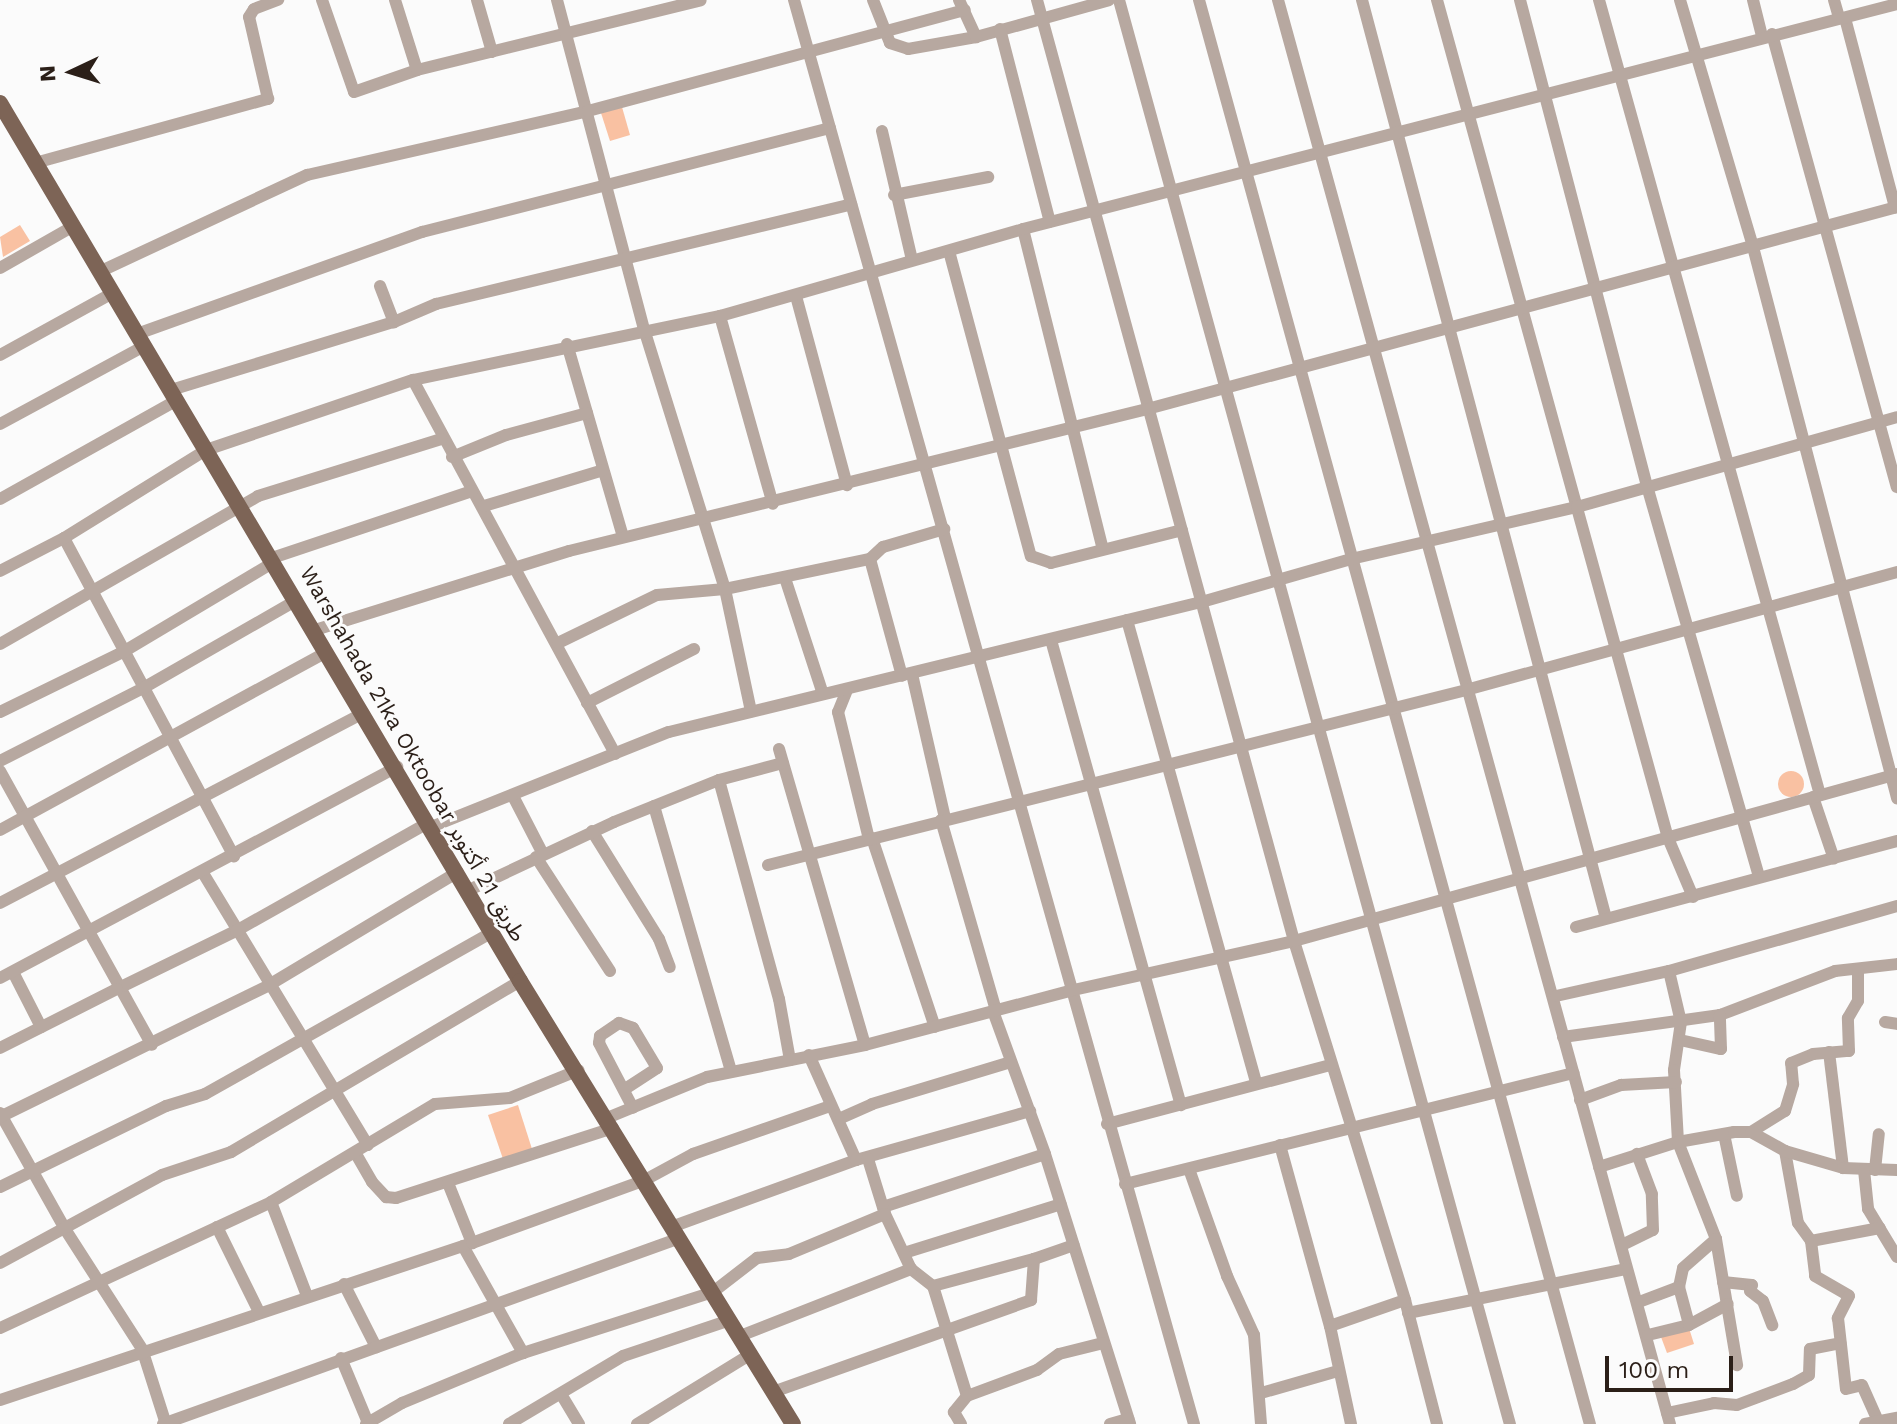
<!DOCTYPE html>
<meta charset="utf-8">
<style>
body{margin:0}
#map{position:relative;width:1897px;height:1424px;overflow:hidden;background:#fbfbfb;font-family:"Work Sans","Noto Sans Arabic",sans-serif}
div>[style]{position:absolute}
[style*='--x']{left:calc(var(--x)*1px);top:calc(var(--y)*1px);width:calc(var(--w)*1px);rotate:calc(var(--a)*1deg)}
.green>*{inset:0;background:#f9c1a2}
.round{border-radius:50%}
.minor>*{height:12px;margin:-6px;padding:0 6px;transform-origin:6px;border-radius:6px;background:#b7a8a0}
.major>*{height:16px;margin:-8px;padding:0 8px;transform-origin:8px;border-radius:8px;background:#7d6456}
span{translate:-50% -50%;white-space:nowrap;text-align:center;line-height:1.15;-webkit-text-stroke:6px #fbfbfb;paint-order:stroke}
.street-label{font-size:22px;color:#2b1f18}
.north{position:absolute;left:32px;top:32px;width:80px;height:80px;-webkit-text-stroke:6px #fbfbfb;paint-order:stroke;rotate:266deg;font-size:22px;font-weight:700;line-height:32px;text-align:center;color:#2b1f18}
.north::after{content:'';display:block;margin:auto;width:28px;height:36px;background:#2b1f18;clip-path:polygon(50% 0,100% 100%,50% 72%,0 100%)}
.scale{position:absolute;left:1605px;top:1356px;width:128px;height:36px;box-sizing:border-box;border:4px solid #2b1f18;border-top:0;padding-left:10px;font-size:24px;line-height:28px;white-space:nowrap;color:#2b1f18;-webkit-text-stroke:6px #fbfbfb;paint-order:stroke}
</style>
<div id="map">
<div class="green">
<i style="clip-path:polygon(622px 107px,630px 135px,610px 141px,601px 113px)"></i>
<i style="clip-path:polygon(20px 225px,30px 241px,3px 257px,0 237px)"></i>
<i class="round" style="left:1778px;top:771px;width:26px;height:26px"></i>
<i style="clip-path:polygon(518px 1105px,532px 1149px,503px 1159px,488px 1115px)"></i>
<i style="clip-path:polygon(1689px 1328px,1694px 1344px,1667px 1353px,1661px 1337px)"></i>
</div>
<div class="minor">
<i style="--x:322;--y:0;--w:97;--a:70.8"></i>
<i style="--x:354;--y:92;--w:67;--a:-19.2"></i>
<i style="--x:417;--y:70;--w:292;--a:-13.8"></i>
<i style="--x:395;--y:0;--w:73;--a:72.6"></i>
<i style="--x:477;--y:0;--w:54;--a:73.9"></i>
<i style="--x:557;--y:0;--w:340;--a:75.2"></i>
<i style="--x:644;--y:329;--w:272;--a:72.7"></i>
<i style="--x:725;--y:589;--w:125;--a:78"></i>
<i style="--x:794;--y:0;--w:1479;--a:74.31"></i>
<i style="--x:873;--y:0;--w:46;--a:68.4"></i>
<i style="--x:890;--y:43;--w:19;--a:18"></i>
<i style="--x:908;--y:49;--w:69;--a:-10"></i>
<i style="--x:976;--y:37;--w:138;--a:-15.5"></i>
<i style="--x:959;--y:0;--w:41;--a:65.3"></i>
<i style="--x:1037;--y:0;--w:975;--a:74.72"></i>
<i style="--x:1294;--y:941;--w:376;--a:72.8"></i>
<i style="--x:1405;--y:1300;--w:128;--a:75.5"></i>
<i style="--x:1119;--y:0;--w:1477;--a:74.65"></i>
<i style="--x:1199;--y:0;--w:1477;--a:74.65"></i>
<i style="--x:1278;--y:0;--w:1477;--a:74.61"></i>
<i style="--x:1362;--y:0;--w:950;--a:75.12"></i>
<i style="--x:1437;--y:0;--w:869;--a:74.59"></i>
<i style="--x:1668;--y:838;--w:64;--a:67"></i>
<i style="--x:1520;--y:0;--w:502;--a:75.36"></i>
<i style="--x:1647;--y:486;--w:406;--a:74"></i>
<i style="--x:1599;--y:0;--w:825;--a:74.46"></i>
<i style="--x:1680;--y:0;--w:258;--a:73.5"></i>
<i style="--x:1753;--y:247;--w:570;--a:75.35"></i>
<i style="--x:1753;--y:0;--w:38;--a:76"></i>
<i style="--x:1834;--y:0;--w:18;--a:74"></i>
<i style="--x:1845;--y:18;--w:196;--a:75.2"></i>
<i style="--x:1000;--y:29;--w:199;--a:75.5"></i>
<i style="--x:1772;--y:34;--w:470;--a:74.6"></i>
<i style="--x:882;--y:131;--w:132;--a:76.9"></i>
<i style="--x:35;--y:163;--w:242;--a:-15.4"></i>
<i style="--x:268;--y:99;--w:84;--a:-103"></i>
<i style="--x:249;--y:17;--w:9;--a:-58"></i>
<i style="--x:254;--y:9;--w:26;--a:-21"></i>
<i style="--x:894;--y:195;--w:96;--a:-10.8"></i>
<i style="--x:1023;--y:229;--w:328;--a:76"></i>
<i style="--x:949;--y:251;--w:316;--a:75"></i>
<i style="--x:1031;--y:556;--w:21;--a:19"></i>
<i style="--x:1051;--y:563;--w:135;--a:-14.1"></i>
<i style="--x:0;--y:268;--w:83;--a:-29.7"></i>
<i style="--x:99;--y:272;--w:230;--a:-25"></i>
<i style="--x:307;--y:175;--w:288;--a:-12.8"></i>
<i style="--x:588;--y:111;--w:390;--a:-15"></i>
<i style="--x:380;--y:286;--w:39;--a:69"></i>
<i style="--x:796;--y:296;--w:196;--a:74.9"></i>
<i style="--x:720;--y:316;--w:195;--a:74.3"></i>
<i style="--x:137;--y:334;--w:303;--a:-19.7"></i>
<i style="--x:422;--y:232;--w:421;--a:-14.3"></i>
<i style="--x:567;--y:344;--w:201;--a:73.8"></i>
<i style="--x:0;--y:355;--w:127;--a:-28.8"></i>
<i style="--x:413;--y:380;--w:425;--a:61.6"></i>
<i style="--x:171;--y:390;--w:233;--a:-17"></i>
<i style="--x:394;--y:322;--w:46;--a:-23.2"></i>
<i style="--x:436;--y:304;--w:427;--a:-13.5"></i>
<i style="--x:0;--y:424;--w:164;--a:-28.4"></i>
<i style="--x:452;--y:457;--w:58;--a:-22.2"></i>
<i style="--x:506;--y:435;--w:84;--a:-15.2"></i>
<i style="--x:0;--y:499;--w:203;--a:-29.2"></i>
<i style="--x:484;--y:506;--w:124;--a:-16.8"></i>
<i style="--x:64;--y:538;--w:361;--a:61.9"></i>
<i style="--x:272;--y:558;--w:211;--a:-18.5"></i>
<i style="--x:870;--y:559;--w:121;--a:74.7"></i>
<i style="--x:0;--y:571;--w:72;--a:-27.3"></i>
<i style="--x:64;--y:538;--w:167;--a:-31.8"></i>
<i style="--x:206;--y:450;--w:219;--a:-18.7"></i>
<i style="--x:413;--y:380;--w:314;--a:-11.8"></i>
<i style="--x:720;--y:316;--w:315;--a:-16"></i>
<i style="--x:1023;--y:229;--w:902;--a:-14.44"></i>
<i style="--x:785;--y:578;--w:122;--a:71.9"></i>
<i style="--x:1127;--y:620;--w:481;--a:74.4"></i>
<i style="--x:315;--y:630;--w:266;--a:-17.3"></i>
<i style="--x:569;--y:551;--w:599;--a:-13.8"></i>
<i style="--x:1151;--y:408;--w:773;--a:-15.08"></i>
<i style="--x:1051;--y:640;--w:483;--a:74.4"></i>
<i style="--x:558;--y:643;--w:110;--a:-25.9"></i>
<i style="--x:657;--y:595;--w:68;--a:-5"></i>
<i style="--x:725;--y:589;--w:148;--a:-11.7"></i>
<i style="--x:870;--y:559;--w:18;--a:-43"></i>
<i style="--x:883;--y:547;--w:64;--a:-16.4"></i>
<i style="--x:0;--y:644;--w:297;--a:-29.8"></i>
<i style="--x:258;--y:496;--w:192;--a:-17.3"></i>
<i style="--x:912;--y:674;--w:148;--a:77.1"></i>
<i style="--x:847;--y:690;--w:24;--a:112"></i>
<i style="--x:838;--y:712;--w:131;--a:76.3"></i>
<i style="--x:587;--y:703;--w:120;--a:-26.8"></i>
<i style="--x:0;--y:712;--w:137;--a:-26"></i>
<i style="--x:123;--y:652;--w:176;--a:-30.8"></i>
<i style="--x:779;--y:749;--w:308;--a:73.8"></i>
<i style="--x:0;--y:761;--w:163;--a:-27"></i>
<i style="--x:145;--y:687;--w:175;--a:-29.8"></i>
<i style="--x:0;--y:771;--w:313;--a:61"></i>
<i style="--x:719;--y:780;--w:227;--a:74.7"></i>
<i style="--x:779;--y:999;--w:62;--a:79.8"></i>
<i style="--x:513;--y:796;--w:65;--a:62.7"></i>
<i style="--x:1813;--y:797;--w:65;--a:71.3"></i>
<i style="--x:654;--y:806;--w:276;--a:73.8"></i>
<i style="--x:941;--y:820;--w:199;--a:73.9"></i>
<i style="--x:431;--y:827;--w:256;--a:-21.8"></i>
<i style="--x:669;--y:732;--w:552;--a:-13.73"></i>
<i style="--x:1205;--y:601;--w:152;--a:-16"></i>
<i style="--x:1351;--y:559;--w:232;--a:-13"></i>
<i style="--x:1577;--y:507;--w:332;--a:-15.7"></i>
<i style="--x:0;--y:830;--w:371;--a:-28.6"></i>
<i style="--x:592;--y:831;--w:127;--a:58.2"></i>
<i style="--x:659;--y:939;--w:30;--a:69"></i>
<i style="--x:872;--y:838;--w:199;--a:71.6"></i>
<i style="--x:536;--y:857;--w:136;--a:57"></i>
<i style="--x:768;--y:865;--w:720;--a:-14.07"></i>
<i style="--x:1466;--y:690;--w:447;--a:-15.3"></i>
<i style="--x:203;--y:873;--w:318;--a:58.8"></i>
<i style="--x:469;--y:890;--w:160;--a:-25.1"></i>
<i style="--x:614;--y:822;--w:113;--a:-21.8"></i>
<i style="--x:719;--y:780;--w:66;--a:-14.9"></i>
<i style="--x:0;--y:903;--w:410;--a:-27.6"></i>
<i style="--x:1576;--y:927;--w:332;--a:-15"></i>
<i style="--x:1669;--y:971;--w:52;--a:76.8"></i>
<i style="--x:1681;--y:1022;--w:49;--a:98.3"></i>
<i style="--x:1674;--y:1070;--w:72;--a:86.8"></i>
<i style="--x:1678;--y:1142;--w:104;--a:68.6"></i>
<i style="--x:1716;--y:1239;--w:128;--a:80.5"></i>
<i style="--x:13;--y:972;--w:62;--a:63"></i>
<i style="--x:0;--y:978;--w:450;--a:-28"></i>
<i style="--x:123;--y:986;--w:126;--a:-26"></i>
<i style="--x:236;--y:931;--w:220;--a:-29.4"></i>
<i style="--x:1556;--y:996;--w:116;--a:-12.5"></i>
<i style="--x:1669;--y:971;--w:237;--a:-15.9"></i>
<i style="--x:993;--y:1011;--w:152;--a:70"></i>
<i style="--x:1045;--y:1154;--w:283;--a:72.5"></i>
<i style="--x:1885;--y:1022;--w:12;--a:9"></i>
<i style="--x:1563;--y:1037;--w:159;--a:-8"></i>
<i style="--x:1720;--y:1015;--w:123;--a:-20.9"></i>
<i style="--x:1835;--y:971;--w:62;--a:-6.4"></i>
<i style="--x:1680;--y:1040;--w:42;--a:12.4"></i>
<i style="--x:1721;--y:1049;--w:34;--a:-92"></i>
<i style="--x:0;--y:1048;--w:131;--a:-26.8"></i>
<i style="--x:1829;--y:1052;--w:117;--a:83.1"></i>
<i style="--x:809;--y:1055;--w:115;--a:65.9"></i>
<i style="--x:625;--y:1089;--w:38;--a:-33"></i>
<i style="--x:657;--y:1068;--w:47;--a:-121"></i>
<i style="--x:633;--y:1028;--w:15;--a:-160"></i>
<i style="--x:619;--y:1023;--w:23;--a:146"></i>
<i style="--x:600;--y:1036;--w:7;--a:98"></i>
<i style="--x:599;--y:1043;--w:73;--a:62.4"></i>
<i style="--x:1580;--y:1100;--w:44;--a:-20.1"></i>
<i style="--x:1621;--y:1085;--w:55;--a:-3.1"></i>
<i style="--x:0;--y:1113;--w:133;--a:60.7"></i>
<i style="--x:65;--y:1229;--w:143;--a:57.3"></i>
<i style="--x:142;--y:1349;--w:79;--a:72.3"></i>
<i style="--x:0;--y:1117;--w:300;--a:-26.1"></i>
<i style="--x:269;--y:985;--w:220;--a:-30.9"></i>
<i style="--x:607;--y:1118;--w:108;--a:-22.3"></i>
<i style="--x:707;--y:1077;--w:161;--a:-11.4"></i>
<i style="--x:865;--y:1045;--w:211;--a:-14.8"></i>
<i style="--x:1069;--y:991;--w:230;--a:-12.5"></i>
<i style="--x:1294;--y:941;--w:626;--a:-15.48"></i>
<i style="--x:841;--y:1118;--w:34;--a:-24"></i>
<i style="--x:872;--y:1104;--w:145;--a:-16.8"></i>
<i style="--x:1107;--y:1124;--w:232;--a:-14.8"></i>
<i style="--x:1751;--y:1132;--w:40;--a:-32"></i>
<i style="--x:1785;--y:1111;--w:28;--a:-73"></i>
<i style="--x:1793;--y:1084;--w:21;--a:-95"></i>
<i style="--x:1791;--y:1063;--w:24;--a:-22"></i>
<i style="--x:1813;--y:1054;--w:36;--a:-5"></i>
<i style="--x:1849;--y:1051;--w:33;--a:-92"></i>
<i style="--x:1848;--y:1018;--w:20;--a:-60"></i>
<i style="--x:1858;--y:1001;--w:31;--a:-90"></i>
<i style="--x:1724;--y:1134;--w:63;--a:78.2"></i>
<i style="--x:1280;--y:1145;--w:188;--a:74.6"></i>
<i style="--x:1330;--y:1326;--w:100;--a:77.9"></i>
<i style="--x:1785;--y:1151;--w:73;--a:79.8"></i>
<i style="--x:1798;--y:1223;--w:22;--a:54"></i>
<i style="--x:1811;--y:1241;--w:35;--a:83"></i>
<i style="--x:1815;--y:1276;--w:39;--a:30"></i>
<i style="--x:1849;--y:1296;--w:25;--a:117"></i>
<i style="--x:1838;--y:1318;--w:71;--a:83.6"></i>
<i style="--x:1846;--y:1389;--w:16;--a:-14"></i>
<i style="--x:1862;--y:1385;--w:39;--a:66"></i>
<i style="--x:356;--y:1154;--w:32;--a:60"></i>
<i style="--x:372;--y:1182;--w:21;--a:47"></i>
<i style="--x:386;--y:1197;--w:10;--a:6"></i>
<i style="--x:396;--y:1198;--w:228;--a:-17.9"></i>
<i style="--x:1599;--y:1167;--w:83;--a:-17.6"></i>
<i style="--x:1678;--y:1142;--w:57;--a:-10.1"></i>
<i style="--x:1734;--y:1132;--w:17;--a:0"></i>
<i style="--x:1751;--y:1132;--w:39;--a:29"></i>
<i style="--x:1785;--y:1151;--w:60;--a:16.3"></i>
<i style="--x:1843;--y:1168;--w:54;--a:2.1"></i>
<i style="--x:1189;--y:1169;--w:114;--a:70.4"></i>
<i style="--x:1227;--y:1276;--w:65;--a:65.4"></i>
<i style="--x:1254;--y:1335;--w:89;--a:85.5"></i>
<i style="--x:1864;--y:1170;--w:39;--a:84"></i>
<i style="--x:1868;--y:1209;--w:56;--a:58.9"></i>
<i style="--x:1875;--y:1170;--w:36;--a:-84"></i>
<i style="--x:448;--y:1183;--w:65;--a:68.2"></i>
<i style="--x:1125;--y:1184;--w:462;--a:-13.9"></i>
<i style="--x:0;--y:1187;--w:185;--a:-26"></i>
<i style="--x:166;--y:1106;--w:41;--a:-17.1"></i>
<i style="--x:205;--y:1094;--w:330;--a:-29.4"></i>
<i style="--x:271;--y:1202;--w:101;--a:69"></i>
<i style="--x:883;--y:1207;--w:170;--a:-18.1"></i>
<i style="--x:674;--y:1226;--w:194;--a:-19.9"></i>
<i style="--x:856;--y:1160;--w:181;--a:-15.7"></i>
<i style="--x:217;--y:1227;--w:95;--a:63.7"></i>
<i style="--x:1811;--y:1241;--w:70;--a:-10.7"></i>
<i style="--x:1622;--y:1245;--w:34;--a:-26"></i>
<i style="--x:1653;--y:1230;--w:36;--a:-92"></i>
<i style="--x:1652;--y:1194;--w:43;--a:-110.6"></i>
<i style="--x:463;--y:1246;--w:123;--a:60.7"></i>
<i style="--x:904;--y:1253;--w:164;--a:-17.3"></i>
<i style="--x:0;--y:1263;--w:184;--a:-28.5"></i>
<i style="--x:162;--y:1175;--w:73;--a:-18.4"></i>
<i style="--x:231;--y:1152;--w:336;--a:-30.6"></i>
<i style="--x:911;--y:1269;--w:28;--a:38"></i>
<i style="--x:933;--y:1286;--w:115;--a:72.8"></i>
<i style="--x:967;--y:1396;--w:21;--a:129"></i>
<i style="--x:954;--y:1412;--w:14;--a:60"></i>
<i style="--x:1723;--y:1282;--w:29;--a:6"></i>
<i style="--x:1752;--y:1285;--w:6;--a:108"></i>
<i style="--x:1750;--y:1291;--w:16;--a:38"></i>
<i style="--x:1763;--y:1301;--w:26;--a:69"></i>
<i style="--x:344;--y:1284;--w:71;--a:63.1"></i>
<i style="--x:933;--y:1286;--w:105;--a:-15"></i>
<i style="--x:1679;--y:1287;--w:19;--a:-78"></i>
<i style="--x:1683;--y:1268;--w:44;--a:-41.3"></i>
<i style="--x:1639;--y:1302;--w:43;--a:-20.6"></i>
<i style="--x:1679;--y:1287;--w:39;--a:75"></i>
<i style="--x:1408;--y:1313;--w:223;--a:-11.4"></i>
<i style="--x:1330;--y:1326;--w:79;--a:-19.1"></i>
<i style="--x:0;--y:1328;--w:299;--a:-24.9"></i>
<i style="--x:271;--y:1202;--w:191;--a:-30.9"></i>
<i style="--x:435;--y:1104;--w:75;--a:-4.6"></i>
<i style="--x:510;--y:1098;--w:74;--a:-22.1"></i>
<i style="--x:1648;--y:1335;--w:42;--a:-13.7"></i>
<i style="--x:1689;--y:1325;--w:44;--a:-28.3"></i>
<i style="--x:740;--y:1336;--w:184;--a:-21.4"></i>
<i style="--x:911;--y:1269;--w:61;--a:-115.3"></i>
<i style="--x:885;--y:1214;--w:58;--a:-107.2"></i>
<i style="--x:341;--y:1358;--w:70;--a:67.4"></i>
<i style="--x:773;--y:1392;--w:274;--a:-19.6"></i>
<i style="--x:1031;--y:1300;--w:41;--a:-85.8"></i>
<i style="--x:1034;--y:1259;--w:42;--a:-19.3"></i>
<i style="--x:1261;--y:1393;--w:80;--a:-15.9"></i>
<i style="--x:561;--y:1394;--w:35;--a:59"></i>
<i style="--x:967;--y:1396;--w:75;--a:-20.4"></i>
<i style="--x:1037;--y:1370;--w:27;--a:-36"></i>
<i style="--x:1059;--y:1354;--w:45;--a:-14"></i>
<i style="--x:0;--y:1400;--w:497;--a:-18.4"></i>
<i style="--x:472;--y:1243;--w:184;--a:-20"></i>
<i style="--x:645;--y:1180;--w:55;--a:-28.4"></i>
<i style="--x:693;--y:1154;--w:145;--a:-19.3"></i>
<i style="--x:1667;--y:1413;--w:48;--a:-12"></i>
<i style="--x:1714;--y:1403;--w:23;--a:5"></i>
<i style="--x:1737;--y:1405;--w:60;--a:-20.6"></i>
<i style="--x:1793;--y:1384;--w:18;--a:-29"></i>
<i style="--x:1809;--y:1375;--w:26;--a:-88"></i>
<i style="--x:1810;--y:1349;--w:31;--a:-11"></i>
<i style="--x:163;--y:1424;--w:549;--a:-19.79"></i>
<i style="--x:366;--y:1424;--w:42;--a:-30.3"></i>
<i style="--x:402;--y:1403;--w:131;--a:-22.5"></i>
<i style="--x:523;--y:1353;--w:200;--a:-17.8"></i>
<i style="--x:713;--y:1292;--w:56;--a:-37.7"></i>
<i style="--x:757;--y:1258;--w:32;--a:-7"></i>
<i style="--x:789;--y:1254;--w:104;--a:-22.6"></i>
<i style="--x:509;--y:1424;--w:133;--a:-30.8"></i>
<i style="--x:623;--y:1356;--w:113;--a:-18.6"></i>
<i style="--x:637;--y:1424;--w:134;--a:-31.6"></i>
<i style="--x:1110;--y:1424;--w:19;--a:-16"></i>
<i style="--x:1865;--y:1424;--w:33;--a:-11"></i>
</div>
<div class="major">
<i style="--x:0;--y:103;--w:1020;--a:59.36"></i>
<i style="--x:520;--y:981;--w:520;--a:58.36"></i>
</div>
<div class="street-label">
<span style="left:413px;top:754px;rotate:60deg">Warshahada 21ka Oktoobar طريق 21 أكتوبر</span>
</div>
<div class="north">N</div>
<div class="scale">100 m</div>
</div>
